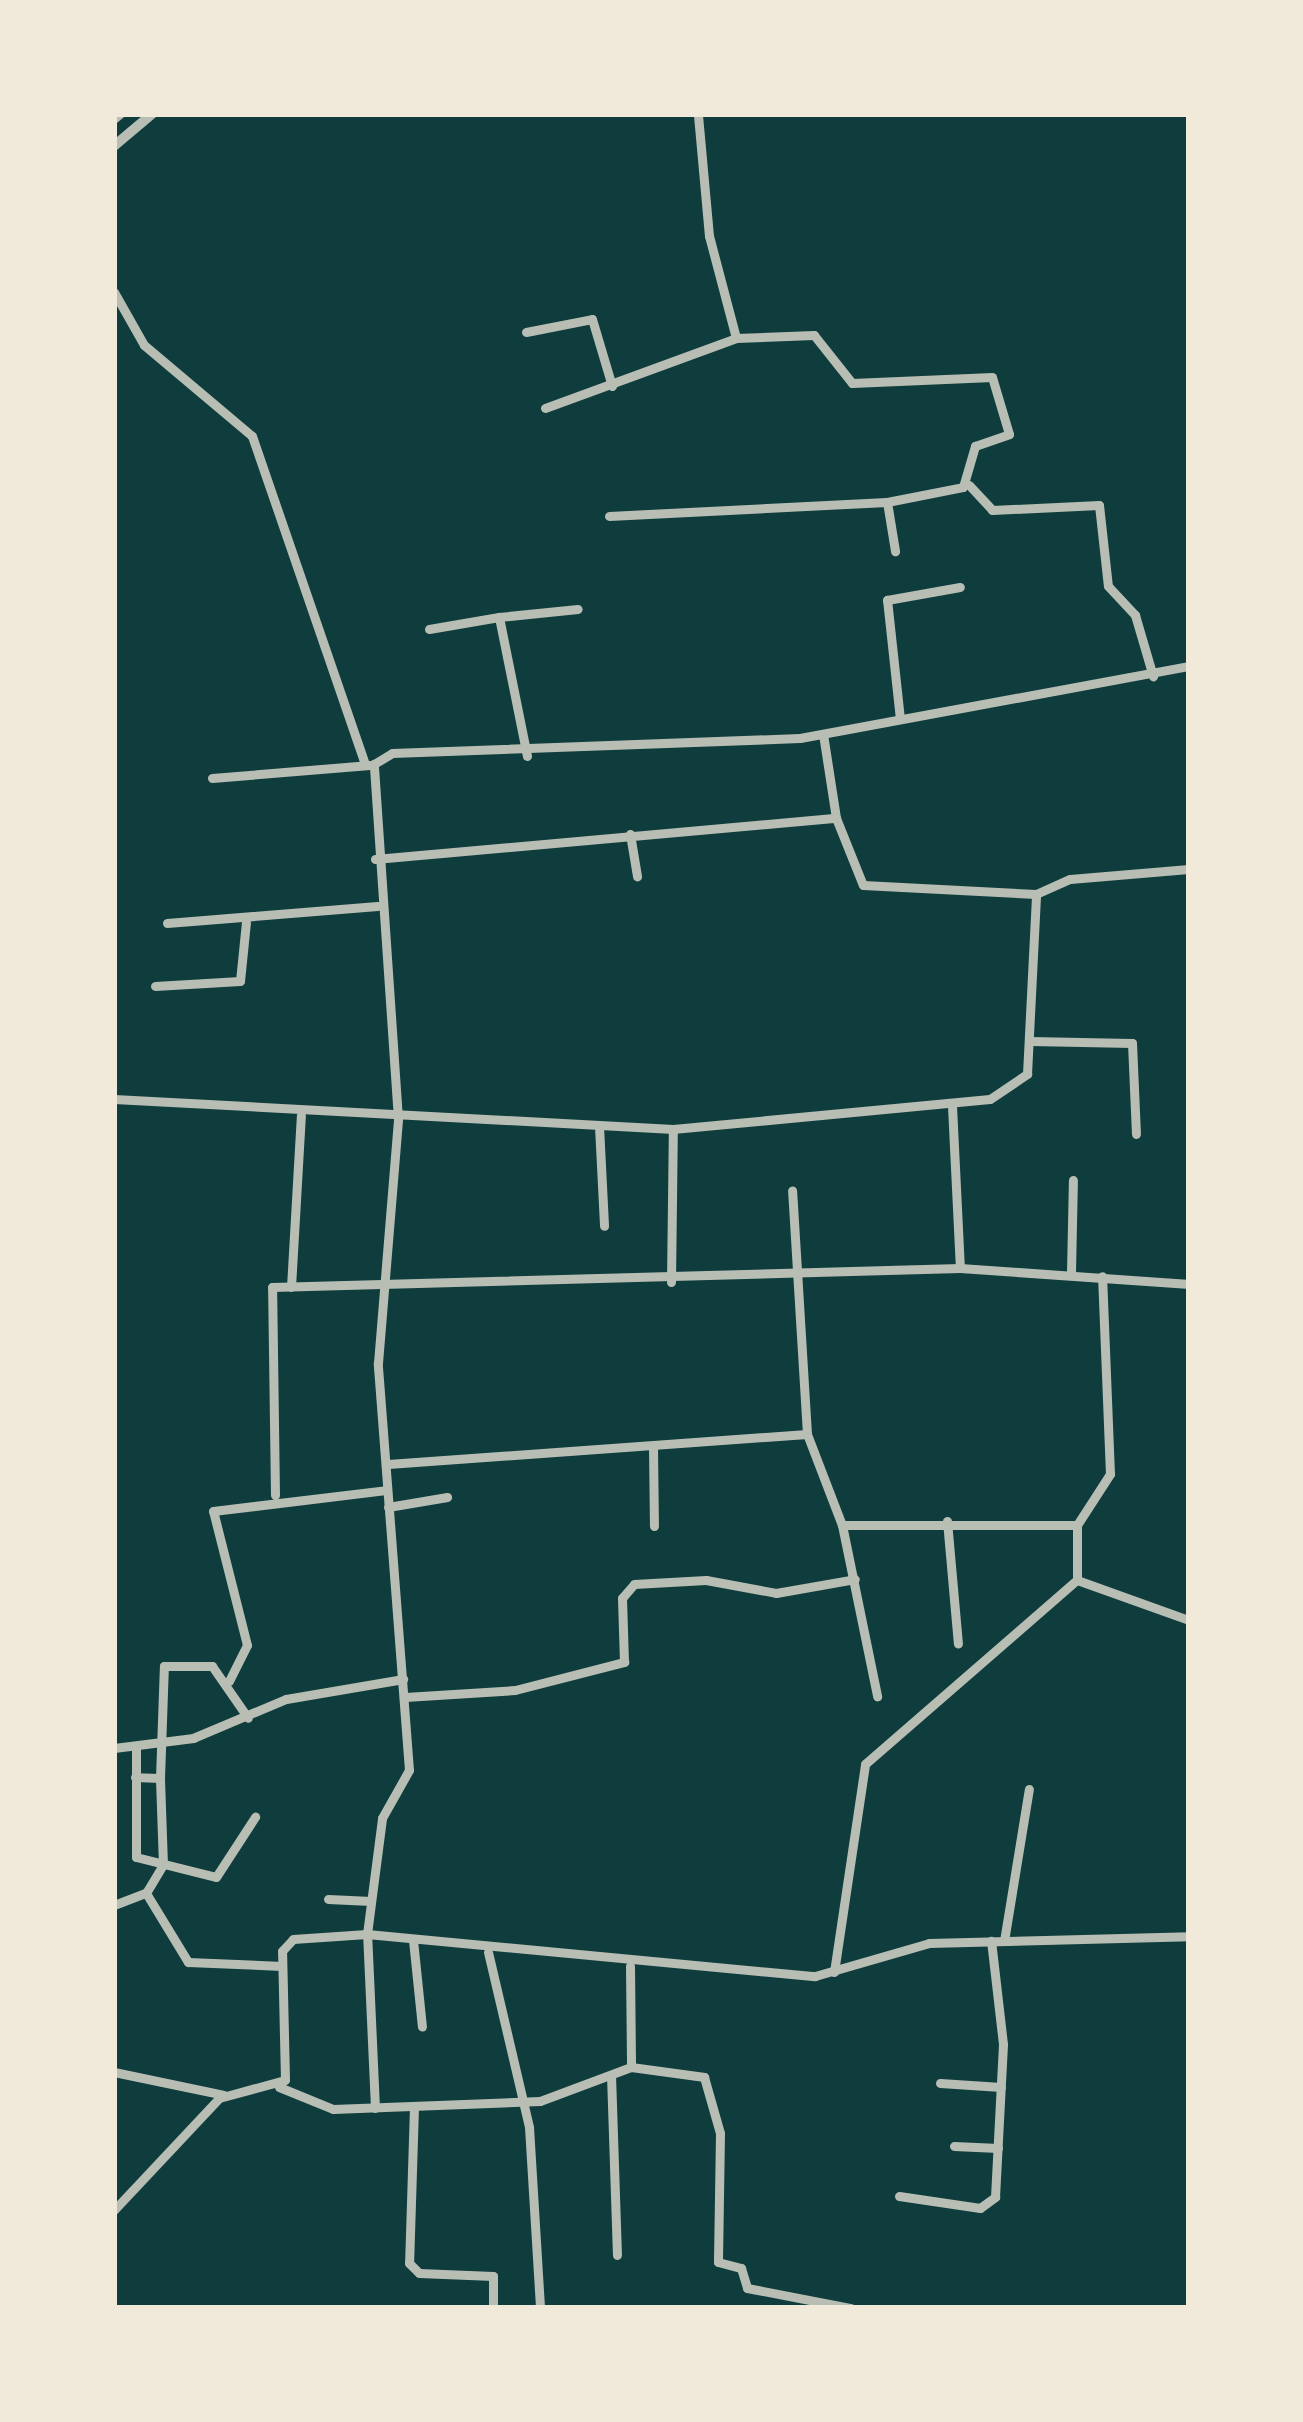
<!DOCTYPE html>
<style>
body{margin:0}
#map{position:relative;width:1303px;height:2422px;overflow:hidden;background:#0f3d3e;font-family:"Asap Condensed",sans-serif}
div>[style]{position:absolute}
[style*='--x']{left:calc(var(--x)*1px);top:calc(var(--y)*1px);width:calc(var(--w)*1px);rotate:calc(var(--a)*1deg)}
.minor>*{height:9px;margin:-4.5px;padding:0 4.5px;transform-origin:4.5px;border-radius:4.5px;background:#b8beb3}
.tertiary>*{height:10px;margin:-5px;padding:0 5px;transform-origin:5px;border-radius:5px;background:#b8beb3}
span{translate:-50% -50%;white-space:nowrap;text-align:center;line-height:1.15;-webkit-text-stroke:10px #f1e9da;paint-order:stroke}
.frame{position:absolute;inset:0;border:117px solid #f1e9da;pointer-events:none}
</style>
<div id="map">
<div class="minor">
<i style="--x:114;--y:292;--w:61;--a:60.5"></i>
<i style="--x:144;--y:345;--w:141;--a:40.1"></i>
<i style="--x:252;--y:436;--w:348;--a:71"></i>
<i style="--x:526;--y:332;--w:67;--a:-11.1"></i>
<i style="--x:592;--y:319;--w:70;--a:73.4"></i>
<i style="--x:545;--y:408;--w:203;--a:-20.1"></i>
<i style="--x:969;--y:485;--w:34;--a:47"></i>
<i style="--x:992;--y:510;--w:107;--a:-2.7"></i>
<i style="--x:1099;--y:505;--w:81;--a:83.7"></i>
<i style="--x:1108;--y:586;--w:40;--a:47"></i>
<i style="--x:1135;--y:615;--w:64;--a:73.6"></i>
<i style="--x:887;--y:502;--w:50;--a:80.7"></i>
<i style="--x:609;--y:516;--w:278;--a:-2.9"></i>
<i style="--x:887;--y:502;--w:77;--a:-11.2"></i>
<i style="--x:963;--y:487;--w:43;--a:-73.7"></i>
<i style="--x:975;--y:446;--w:36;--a:-19"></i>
<i style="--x:1009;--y:434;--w:59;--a:-106.6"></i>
<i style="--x:992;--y:377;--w:140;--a:177.5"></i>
<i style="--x:852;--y:383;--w:61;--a:-128.4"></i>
<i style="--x:814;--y:335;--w:78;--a:177.8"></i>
<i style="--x:736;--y:338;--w:106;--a:-104.8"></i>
<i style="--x:709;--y:236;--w:122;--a:-95.2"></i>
<i style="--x:429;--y:629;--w:71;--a:-9.7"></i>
<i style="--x:900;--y:719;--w:120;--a:-96.2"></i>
<i style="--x:887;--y:600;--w:74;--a:-10.1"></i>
<i style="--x:823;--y:734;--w:85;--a:81.2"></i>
<i style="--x:836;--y:818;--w:72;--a:68.1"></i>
<i style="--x:863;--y:885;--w:173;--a:3"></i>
<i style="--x:1036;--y:894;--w:37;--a:-24"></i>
<i style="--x:1070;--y:879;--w:119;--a:-4.8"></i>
<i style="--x:527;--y:756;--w:142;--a:-101.4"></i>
<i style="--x:499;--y:617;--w:79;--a:-5.8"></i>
<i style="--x:212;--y:778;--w:158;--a:-4.7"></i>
<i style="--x:630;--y:834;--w:43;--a:80.5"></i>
<i style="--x:375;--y:859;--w:463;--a:-5.1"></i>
<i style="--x:167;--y:923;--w:211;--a:-4.6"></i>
<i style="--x:155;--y:986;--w:85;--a:-3.4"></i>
<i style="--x:240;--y:981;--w:59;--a:-84.2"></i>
<i style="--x:1030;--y:1041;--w:102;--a:1.1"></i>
<i style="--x:1132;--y:1043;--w:91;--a:87.5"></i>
<i style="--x:114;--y:1099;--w:560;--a:3.07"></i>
<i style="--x:673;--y:1129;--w:318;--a:-5.4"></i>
<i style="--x:990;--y:1099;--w:45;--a:-34"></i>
<i style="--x:1027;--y:1074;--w:180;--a:-87.1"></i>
<i style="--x:952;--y:1106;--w:162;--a:87.2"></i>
<i style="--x:599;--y:1126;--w:100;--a:87.1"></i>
<i style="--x:1071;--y:1272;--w:92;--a:-88.8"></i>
<i style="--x:671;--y:1282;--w:153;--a:-89.3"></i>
<i style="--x:291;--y:1287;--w:172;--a:-86.7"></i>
<i style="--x:807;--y:1434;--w:97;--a:69"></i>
<i style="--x:842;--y:1525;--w:175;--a:78.4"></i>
<i style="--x:653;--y:1447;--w:79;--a:89.3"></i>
<i style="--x:388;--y:1464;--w:420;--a:-4.1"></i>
<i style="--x:807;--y:1434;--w:244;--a:-93.5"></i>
<i style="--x:275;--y:1495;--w:208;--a:-90.8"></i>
<i style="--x:272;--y:1287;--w:688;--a:-1.58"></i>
<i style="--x:960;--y:1268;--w:230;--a:4"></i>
<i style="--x:388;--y:1507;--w:60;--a:-9.6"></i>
<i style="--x:947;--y:1521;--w:123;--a:84.9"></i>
<i style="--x:842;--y:1525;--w:235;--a:0"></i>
<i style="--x:1077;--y:1580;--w:119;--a:19.7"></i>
<i style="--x:229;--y:1681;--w:40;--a:-63.4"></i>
<i style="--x:247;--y:1645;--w:138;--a:-104.2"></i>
<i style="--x:213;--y:1511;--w:174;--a:-6.9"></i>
<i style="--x:405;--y:1697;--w:110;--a:-3.6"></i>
<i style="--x:515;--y:1690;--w:113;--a:-14.4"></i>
<i style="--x:624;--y:1662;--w:64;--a:-91.8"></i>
<i style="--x:622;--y:1598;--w:18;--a:-49"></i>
<i style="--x:634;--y:1584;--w:72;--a:-3.2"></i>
<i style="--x:706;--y:1580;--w:71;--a:10.5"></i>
<i style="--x:776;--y:1593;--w:80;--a:-10"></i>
<i style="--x:136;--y:1747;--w:110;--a:90"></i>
<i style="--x:136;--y:1857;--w:82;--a:14"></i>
<i style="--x:216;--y:1877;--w:72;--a:-57"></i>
<i style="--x:114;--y:1748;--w:80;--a:-7.2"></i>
<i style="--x:193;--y:1738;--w:101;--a:-22.8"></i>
<i style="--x:286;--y:1699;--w:119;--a:-9.7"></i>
<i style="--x:160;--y:1778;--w:112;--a:-88"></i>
<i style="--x:164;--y:1666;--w:48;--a:0"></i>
<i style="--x:212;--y:1666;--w:63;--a:55.3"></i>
<i style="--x:146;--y:1893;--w:81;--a:58.7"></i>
<i style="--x:188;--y:1962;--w:94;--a:2.4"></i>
<i style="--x:328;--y:1899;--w:43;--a:2.7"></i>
<i style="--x:114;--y:1905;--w:34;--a:-21"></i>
<i style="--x:146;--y:1893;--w:33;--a:-59"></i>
<i style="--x:163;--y:1865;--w:87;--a:-92"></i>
<i style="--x:160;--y:1778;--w:25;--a:-178"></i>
<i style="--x:413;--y:1940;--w:87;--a:84.1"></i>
<i style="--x:1004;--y:1941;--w:154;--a:-80.7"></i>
<i style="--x:488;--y:1952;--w:180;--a:76.8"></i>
<i style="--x:529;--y:2127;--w:178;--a:86.5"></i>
<i style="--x:630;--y:1966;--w:101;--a:89.4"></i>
<i style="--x:834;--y:1972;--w:210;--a:-81.5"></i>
<i style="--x:865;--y:1764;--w:281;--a:-41"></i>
<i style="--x:1077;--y:1580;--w:55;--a:-90"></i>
<i style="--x:1077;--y:1525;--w:61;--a:-57.1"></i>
<i style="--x:1110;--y:1474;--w:198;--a:-92.3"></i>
<i style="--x:114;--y:2072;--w:112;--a:11.8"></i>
<i style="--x:611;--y:2075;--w:180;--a:88.1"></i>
<i style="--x:940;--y:2083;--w:61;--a:3.8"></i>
<i style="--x:279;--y:2087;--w:58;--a:22.2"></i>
<i style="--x:333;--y:2109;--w:207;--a:-2.2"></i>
<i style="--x:540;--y:2101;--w:97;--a:-20.5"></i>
<i style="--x:631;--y:2067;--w:74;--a:7.8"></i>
<i style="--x:704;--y:2077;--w:58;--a:74.1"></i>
<i style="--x:720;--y:2133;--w:129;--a:90.9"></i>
<i style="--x:718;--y:2262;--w:24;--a:15"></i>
<i style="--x:741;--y:2268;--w:21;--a:73"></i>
<i style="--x:747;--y:2288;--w:106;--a:10.9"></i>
<i style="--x:414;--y:2107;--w:156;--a:91.8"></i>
<i style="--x:409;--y:2263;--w:14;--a:45"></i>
<i style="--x:419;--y:2273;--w:74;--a:2.3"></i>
<i style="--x:493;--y:2276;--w:32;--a:90"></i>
<i style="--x:375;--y:2108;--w:174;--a:-92.6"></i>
<i style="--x:367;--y:1934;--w:450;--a:5.4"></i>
<i style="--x:815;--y:1976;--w:119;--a:-16.1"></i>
<i style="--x:929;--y:1943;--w:260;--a:-1.5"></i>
<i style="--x:954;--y:2146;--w:44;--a:2.6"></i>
<i style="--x:899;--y:2196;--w:82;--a:8.4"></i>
<i style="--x:980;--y:2208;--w:19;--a:-36"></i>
<i style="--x:995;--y:2197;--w:153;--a:-87"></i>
<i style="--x:1003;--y:2044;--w:104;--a:-96.6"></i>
<i style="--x:114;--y:2210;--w:154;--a:-46.8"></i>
<i style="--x:219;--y:2098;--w:68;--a:-15.3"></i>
<i style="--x:285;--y:2080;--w:129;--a:-91.3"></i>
<i style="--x:282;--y:1951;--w:16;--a:-47"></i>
<i style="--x:293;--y:1939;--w:74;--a:-3.9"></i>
<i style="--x:367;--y:1934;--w:117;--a:-82.6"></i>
<i style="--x:382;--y:1818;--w:55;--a:-60.6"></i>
<i style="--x:409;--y:1770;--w:408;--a:-94.4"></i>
<i style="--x:378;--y:1363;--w:245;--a:-85.3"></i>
<i style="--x:398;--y:1119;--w:356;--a:-93.9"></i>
<i style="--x:374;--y:764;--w:21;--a:-31"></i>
<i style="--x:392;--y:753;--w:408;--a:-2.1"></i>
<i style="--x:800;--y:738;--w:396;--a:-10.5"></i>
</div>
<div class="tertiary">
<i style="--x:114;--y:119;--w:8;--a:-40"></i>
<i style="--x:114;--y:146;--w:50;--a:-40.1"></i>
</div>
<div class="frame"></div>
</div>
